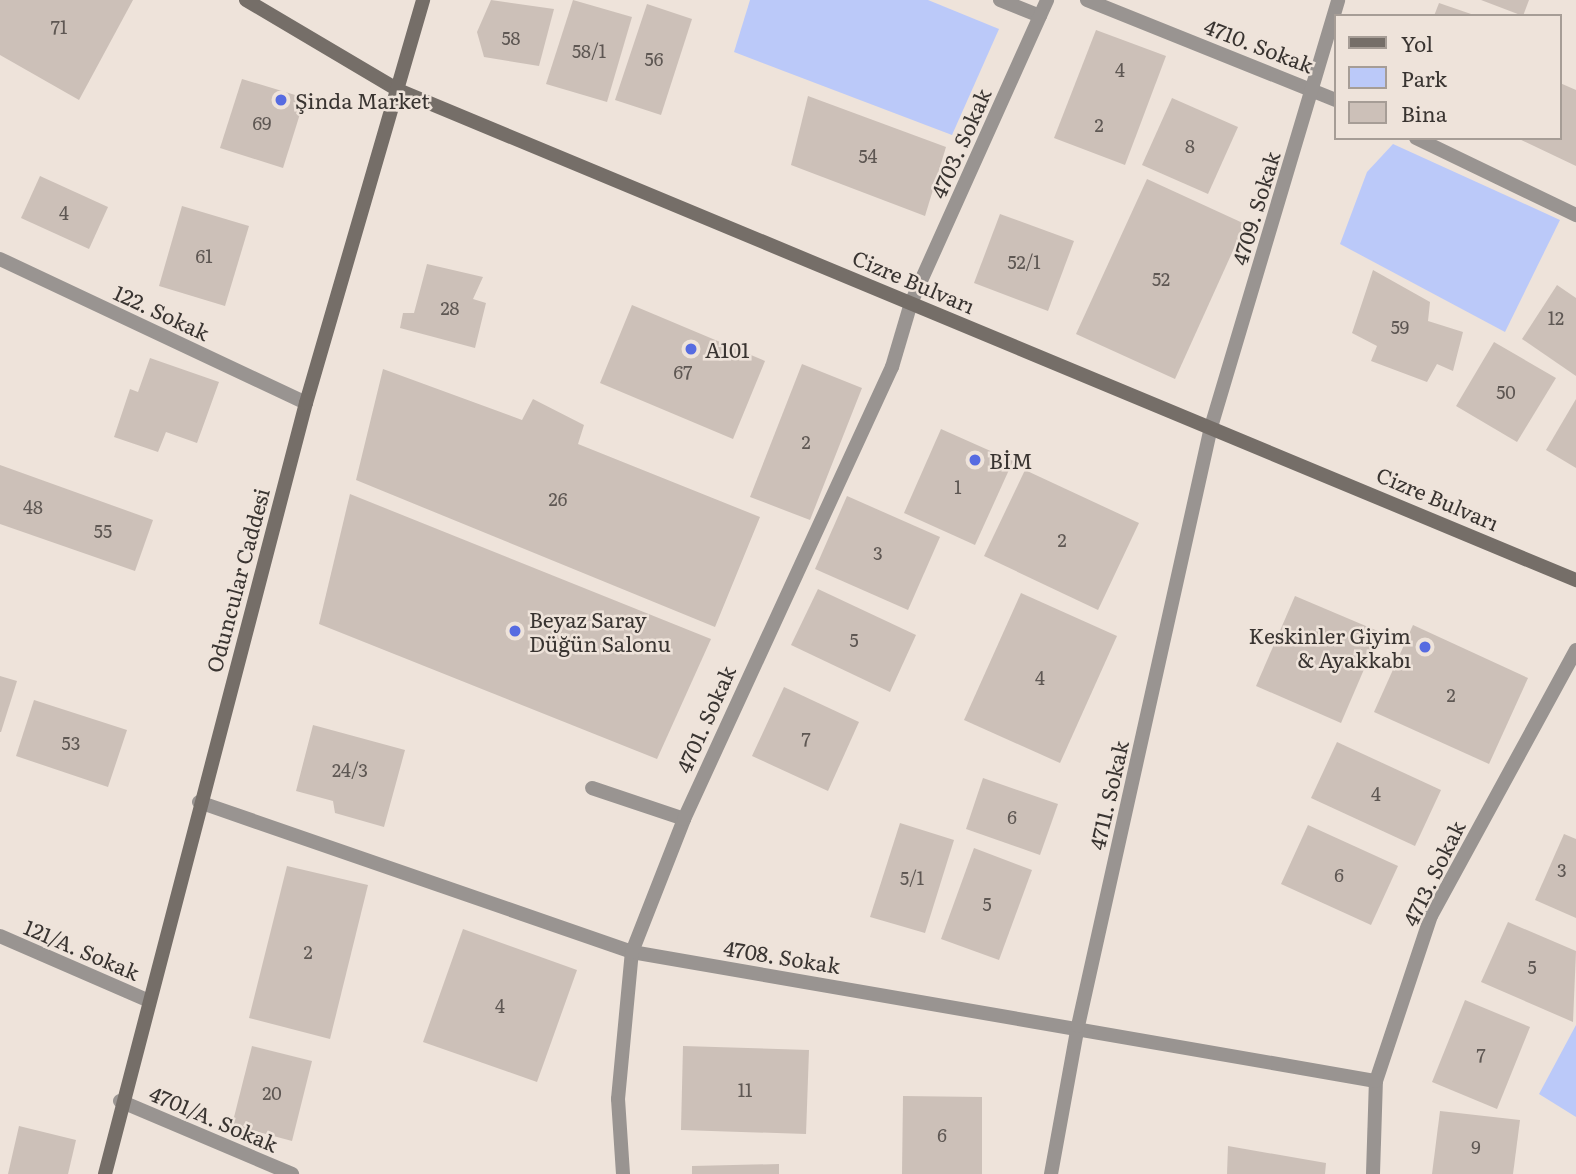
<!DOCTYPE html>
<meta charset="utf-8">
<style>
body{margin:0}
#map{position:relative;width:1576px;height:1174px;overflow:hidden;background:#eee3da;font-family:Literata,serif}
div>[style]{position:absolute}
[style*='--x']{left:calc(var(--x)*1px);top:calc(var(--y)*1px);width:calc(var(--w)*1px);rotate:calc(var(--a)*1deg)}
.green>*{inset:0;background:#bbc9f9}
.building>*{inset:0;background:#ccc0b8}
.lane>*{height:14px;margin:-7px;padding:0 7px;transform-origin:7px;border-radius:7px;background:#999491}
.street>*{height:14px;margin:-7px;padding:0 7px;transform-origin:7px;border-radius:7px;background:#999491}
.secondary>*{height:14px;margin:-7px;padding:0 7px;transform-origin:7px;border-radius:7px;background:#756e68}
.dots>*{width:19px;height:19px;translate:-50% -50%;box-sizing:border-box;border:4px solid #eee3da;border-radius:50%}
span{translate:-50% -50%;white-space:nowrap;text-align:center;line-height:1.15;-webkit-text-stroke:5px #eee3da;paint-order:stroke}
.number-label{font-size:18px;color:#5e5753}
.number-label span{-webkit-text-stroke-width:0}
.street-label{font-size:21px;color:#393431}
.poi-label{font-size:21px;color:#393431}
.left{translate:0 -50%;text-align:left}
.right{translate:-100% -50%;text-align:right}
.legend{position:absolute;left:1334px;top:14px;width:228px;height:126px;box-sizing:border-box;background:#eee3da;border:2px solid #a69d96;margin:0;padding:9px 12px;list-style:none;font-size:21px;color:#393431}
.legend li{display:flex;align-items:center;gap:14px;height:35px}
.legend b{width:35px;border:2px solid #a69d96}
</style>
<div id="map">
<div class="green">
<i style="clip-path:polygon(750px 0,928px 0,999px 29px,952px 135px,734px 52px)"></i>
<i style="clip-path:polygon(1393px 144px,1560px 220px,1505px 332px,1340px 244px,1367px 172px)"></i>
<i style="clip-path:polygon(1576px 1025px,1576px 1117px,1539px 1094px)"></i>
</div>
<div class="building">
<i style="clip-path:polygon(0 0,133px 0,79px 100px,0 55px)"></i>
<i style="clip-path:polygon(491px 0,554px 9px,539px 66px,484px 57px,477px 32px)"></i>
<i style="clip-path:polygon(573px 0,632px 17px,607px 102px,546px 84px)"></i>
<i style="clip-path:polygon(1481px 0,1529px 0,1523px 16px)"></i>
<i style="clip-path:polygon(1439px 3px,1474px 15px,1474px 16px,1434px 16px)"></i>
<i style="clip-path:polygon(647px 4px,692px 19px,661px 115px,615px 100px)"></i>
<i style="clip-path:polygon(1096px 30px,1166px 56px,1125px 165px,1054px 138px)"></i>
<i style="clip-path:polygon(242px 79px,305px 98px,283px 168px,220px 148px)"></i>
<i style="clip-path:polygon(1560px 83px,1576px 90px,1576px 166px,1517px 138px,1560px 138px)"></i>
<i style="clip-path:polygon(808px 96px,946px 147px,925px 216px,791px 165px)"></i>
<i style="clip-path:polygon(1172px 98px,1238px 127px,1208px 194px,1142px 165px)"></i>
<i style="clip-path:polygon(40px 176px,108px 207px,89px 249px,21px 218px)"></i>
<i style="clip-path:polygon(1147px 179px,1245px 224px,1175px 379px,1076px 334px)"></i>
<i style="clip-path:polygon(182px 206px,249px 226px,225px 306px,159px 286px)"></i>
<i style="clip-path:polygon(1000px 214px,1074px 241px,1048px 311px,974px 283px)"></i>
<i style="clip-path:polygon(427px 264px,483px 277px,473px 299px,486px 303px,475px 348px,400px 328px,403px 313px,414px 313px)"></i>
<i style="clip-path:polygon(1373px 270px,1430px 302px,1428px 321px,1463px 332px,1453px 371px,1437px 364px,1427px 382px,1371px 361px,1377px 346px,1352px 333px)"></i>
<i style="clip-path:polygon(1557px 285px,1576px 298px,1576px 376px,1522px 339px)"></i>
<i style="clip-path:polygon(632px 305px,765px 361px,733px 439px,600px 383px)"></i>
<i style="clip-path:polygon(1494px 342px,1556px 378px,1517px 442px,1456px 406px)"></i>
<i style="clip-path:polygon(150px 358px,219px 382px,197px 443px,166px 432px,158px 452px,114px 437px,130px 389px,138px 392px)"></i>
<i style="clip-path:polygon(802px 364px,862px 388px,810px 520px,750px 497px)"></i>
<i style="clip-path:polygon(383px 369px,522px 420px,533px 399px,584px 425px,578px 444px,760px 517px,715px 627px,356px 480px)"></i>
<i style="clip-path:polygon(1576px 399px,1576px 468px,1546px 450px)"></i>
<i style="clip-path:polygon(941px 429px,1013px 461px,975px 545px,904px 513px)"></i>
<i style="clip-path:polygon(0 465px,153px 520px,135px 571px,0 524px)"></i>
<i style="clip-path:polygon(1025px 470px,1139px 523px,1098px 610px,984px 556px)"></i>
<i style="clip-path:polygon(350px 494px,711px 639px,657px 759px,319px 624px)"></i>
<i style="clip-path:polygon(847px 496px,940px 537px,908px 610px,815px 569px)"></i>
<i style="clip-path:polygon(818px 589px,916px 635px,890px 692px,791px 645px)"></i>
<i style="clip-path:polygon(1021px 593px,1117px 636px,1060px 763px,964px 720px)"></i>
<i style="clip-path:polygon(1295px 596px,1380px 632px,1341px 723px,1256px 686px)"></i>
<i style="clip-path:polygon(1413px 625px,1528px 678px,1489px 764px,1374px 712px)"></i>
<i style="clip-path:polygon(0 676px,17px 681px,1px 732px,0 732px)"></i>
<i style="clip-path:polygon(784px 687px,859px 722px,828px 791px,752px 756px)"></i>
<i style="clip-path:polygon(34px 700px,127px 730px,108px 787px,16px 756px)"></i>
<i style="clip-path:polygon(313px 725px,405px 750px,384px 827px,335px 813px,333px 801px,296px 791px)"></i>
<i style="clip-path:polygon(1337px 742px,1441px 790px,1415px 846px,1311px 798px)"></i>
<i style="clip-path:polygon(983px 778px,1058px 804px,1040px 855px,966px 829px)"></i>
<i style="clip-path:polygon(900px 823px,954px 840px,925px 933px,870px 917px)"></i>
<i style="clip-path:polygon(1308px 825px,1398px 866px,1371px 925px,1281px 884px)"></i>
<i style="clip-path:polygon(1564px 834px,1576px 839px,1576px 918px,1535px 900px)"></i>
<i style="clip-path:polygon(974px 848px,1032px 870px,999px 960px,941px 939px)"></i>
<i style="clip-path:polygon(287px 866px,368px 885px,330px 1039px,249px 1018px)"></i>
<i style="clip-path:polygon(1508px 922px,1576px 951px,1573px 1022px,1481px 982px)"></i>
<i style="clip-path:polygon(463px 929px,577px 970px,537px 1082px,423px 1042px)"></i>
<i style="clip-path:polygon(1465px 1000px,1530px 1027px,1497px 1109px,1432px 1082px)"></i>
<i style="clip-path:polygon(252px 1046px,312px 1061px,292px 1141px,232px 1125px)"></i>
<i style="clip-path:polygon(683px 1046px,809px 1050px,806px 1134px,681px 1130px)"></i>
<i style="clip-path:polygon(903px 1096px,982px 1097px,982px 1174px,902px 1174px)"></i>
<i style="clip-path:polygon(1440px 1111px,1520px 1120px,1513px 1174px,1432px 1174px)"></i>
<i style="clip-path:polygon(19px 1126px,76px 1140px,68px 1174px,8px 1174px)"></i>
<i style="clip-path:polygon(1228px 1146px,1326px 1163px,1325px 1174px,1227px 1174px)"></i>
<i style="clip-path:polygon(779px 1164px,779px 1174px,692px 1174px,692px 1166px)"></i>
</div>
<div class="lane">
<i style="--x:592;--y:788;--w:97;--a:18.6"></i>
</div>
<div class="street">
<i style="--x:1000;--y:0;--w:43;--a:21.8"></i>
<i style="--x:1087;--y:0;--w:268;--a:21.9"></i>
<i style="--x:1416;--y:138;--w:178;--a:25.7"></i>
<i style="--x:0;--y:259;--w:338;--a:25.2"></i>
<i style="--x:199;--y:802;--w:458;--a:19.1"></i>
<i style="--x:632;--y:952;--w:755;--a:9.84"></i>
<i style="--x:0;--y:936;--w:160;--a:23.5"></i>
<i style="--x:120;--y:1101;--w:187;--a:23"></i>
<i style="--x:623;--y:1174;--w:75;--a:-93.8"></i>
<i style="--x:618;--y:1099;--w:148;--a:-84.6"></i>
<i style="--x:632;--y:952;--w:143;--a:-68.6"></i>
<i style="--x:684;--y:819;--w:498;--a:-65.3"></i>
<i style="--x:892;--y:367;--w:67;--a:-73.5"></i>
<i style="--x:911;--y:303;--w:332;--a:-65.8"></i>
<i style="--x:1051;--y:1174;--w:150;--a:-79.7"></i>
<i style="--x:1078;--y:1026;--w:614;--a:-77.48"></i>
<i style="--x:1211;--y:427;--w:445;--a:-73.4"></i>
<i style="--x:1373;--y:1174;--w:93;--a:-88.2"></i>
<i style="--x:1376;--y:1081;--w:174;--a:-71.6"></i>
<i style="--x:1431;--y:916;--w:303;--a:-61.4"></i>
</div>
<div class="secondary">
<i style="--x:246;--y:0;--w:177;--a:30.6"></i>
<i style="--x:398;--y:90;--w:1276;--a:22.59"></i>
<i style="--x:105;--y:1174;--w:797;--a:-75.39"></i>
<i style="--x:306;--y:403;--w:420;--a:-73.8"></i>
</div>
<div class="dots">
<i style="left:281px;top:100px;background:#566be1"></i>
<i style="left:691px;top:349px;background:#566be1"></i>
<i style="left:975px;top:460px;background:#566be1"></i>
<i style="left:515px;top:631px;background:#566be1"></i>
<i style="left:1425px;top:647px;background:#566be1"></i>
</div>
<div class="number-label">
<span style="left:59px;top:27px">71</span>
<span style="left:511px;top:38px">58</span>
<span style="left:589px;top:51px">58/1</span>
<span style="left:654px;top:59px">56</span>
<span style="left:1120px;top:70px">4</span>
<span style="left:262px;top:123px">69</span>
<span style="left:1099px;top:125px">2</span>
<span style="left:1190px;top:146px">8</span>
<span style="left:868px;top:156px">54</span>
<span style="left:64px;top:213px">4</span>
<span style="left:204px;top:256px">61</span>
<span style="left:1024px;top:262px">52/1</span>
<span style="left:1161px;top:279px">52</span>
<span style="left:450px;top:308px">28</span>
<span style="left:1556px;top:318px">12</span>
<span style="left:1400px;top:327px">59</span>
<span style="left:683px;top:372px">67</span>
<span style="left:1506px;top:392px">50</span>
<span style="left:806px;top:442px">2</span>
<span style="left:958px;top:487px">1</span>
<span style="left:558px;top:499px">26</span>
<span style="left:33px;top:507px">48</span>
<span style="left:103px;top:531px">55</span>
<span style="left:1062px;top:540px">2</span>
<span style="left:878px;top:553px">3</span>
<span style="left:854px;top:640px">5</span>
<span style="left:1040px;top:678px">4</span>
<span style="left:1451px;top:695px">2</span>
<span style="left:806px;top:739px">7</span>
<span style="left:71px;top:743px">53</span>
<span style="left:350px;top:770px">24/3</span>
<span style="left:1376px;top:794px">4</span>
<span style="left:1012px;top:817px">6</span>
<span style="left:1562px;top:870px">3</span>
<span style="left:1339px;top:875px">6</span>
<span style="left:912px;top:878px">5/1</span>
<span style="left:987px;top:904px">5</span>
<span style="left:308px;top:952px">2</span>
<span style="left:1532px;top:967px">5</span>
<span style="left:500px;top:1006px">4</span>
<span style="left:1481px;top:1055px">7</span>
<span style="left:745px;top:1090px">11</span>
<span style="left:272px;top:1093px">20</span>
<span style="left:942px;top:1135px">6</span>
<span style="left:1476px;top:1147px">9</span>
</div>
<div class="street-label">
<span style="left:1259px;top:45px;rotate:21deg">4710. Sokak</span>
<span style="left:960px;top:143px;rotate:-66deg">4703. Sokak</span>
<span style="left:1255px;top:208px;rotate:-73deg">4709. Sokak</span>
<span style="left:914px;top:281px;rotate:23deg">Cizre Bulvarı</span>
<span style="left:162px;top:312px;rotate:25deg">122. Sokak</span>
<span style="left:1438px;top:498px;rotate:23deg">Cizre Bulvarı</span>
<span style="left:237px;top:580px;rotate:-75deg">Oduncular Caddesi</span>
<span style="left:705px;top:719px;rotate:-66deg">4701. Sokak</span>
<span style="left:1108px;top:795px;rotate:-77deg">4711. Sokak</span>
<span style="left:1433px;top:873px;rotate:-64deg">4713. Sokak</span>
<span style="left:82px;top:949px;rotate:23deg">121/A. Sokak</span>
<span style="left:782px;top:956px;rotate:9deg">4708. Sokak</span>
<span style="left:214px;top:1118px;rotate:23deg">4701/A. Sokak</span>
</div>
<div class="poi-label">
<span class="left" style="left:295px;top:100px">Şinda Market</span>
<span class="left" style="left:705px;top:349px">A101</span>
<span class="left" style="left:989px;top:460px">BİM</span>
<span class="left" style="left:529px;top:631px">Beyaz Saray<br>Düğün Salonu</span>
<span class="right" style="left:1411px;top:647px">Keskinler Giyim<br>&amp; Ayakkabı</span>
</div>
<ul class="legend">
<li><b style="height:9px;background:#756e68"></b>Yol</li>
<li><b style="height:19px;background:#bbc9f9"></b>Park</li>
<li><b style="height:19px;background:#ccc0b8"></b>Bina</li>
</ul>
</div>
